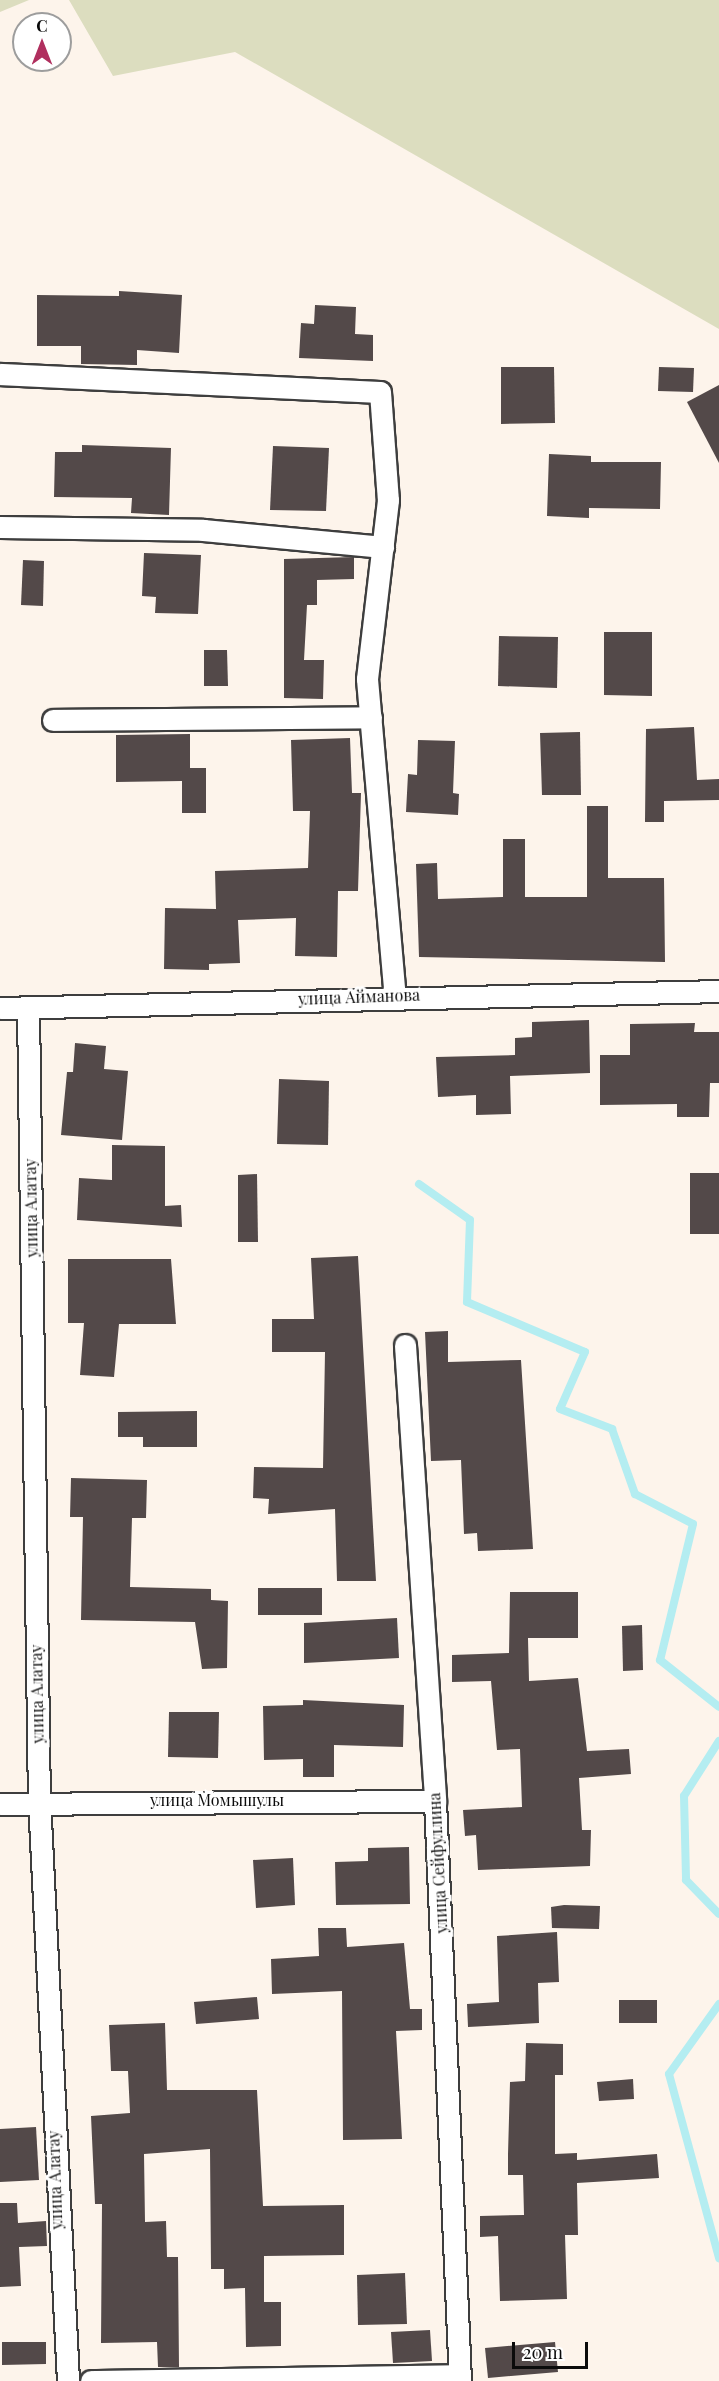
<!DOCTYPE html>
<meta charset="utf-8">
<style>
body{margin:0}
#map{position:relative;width:719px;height:2381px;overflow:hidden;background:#fdf4eb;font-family:"Playfair Display",serif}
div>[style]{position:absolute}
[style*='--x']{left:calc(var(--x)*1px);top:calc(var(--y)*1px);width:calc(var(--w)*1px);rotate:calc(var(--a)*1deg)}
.cemetery>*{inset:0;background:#dcddbf}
.stream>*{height:8px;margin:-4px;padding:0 4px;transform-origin:4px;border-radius:4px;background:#b4edf1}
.building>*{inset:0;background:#534949}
.roads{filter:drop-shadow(2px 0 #3e3e3e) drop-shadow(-2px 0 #3e3e3e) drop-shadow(0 2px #3e3e3e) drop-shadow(0 -2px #3e3e3e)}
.minor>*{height:21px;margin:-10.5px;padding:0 10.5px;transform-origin:10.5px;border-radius:10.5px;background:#fff}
span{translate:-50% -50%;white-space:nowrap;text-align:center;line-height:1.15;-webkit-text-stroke:6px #fff;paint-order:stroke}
.street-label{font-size:16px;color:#0b0b0b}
.north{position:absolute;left:12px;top:12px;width:60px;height:60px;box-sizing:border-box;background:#fff;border:2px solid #9d9d9d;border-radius:50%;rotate:0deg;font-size:16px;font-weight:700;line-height:24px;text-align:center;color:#0b0b0b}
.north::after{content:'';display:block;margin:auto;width:21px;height:27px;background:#b02f5e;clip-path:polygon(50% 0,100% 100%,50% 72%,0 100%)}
.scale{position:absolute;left:512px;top:2342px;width:76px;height:27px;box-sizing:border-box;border:3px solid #0b0b0b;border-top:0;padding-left:8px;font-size:18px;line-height:21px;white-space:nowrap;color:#0b0b0b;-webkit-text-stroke:4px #fff;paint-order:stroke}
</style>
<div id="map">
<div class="cemetery">
<i style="clip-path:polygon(0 0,29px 0,0 12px)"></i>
<i style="clip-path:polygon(69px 0,719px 0,719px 329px,235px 52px,113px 76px)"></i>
</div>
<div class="stream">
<i style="--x:419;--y:1184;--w:62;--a:35.2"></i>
<i style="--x:470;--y:1220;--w:82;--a:92.1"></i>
<i style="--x:467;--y:1302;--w:128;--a:23"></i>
<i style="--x:585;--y:1352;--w:62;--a:113.7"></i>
<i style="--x:560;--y:1409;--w:56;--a:21"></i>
<i style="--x:612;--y:1429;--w:69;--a:70.5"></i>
<i style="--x:635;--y:1494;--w:65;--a:27.3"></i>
<i style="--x:693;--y:1524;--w:140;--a:103.6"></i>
<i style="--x:660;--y:1660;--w:75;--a:38.5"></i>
<i style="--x:719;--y:1741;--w:65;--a:122.5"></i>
<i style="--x:684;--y:1796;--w:84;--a:88.6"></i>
<i style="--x:686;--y:1880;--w:47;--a:45.9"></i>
<i style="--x:719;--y:2004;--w:86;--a:125.5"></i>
<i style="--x:669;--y:2074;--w:191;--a:74.8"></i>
</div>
<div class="building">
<i style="clip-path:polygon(119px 291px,182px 295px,179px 353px,137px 350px,137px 365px,81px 364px,81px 346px,37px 346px,37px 295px,119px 296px)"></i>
<i style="clip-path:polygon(315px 305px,356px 307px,355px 334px,373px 335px,373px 361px,299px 358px,301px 323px,314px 324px)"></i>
<i style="clip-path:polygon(501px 367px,554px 367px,555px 423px,501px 424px)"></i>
<i style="clip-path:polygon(659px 367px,694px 368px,693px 392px,658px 391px)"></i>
<i style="clip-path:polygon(719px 385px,719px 463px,687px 402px)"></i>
<i style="clip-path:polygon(82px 445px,171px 448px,169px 515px,131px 513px,132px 498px,54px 497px,55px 452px,82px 452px)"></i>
<i style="clip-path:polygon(273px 446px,329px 448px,326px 511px,270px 510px)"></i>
<i style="clip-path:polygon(549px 454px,591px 456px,591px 462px,661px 462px,660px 509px,589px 508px,589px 518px,547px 516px)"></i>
<i style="clip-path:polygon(144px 553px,201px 555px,198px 614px,155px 613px,156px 597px,142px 596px)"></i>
<i style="clip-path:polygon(354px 557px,354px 579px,317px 580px,317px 605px,307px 605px,304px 660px,324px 660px,323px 699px,284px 698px,284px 559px)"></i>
<i style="clip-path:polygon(23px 560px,44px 561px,43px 606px,21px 605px)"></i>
<i style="clip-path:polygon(604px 632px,652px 632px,652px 696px,604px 695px)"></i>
<i style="clip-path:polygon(499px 636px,558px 637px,557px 688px,498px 686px)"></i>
<i style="clip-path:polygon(204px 650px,227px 650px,228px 686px,204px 686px)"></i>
<i style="clip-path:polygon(694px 727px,697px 780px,719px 779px,719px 800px,664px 801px,664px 822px,645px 822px,646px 729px)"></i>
<i style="clip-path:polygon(580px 732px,581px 795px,542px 795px,540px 733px)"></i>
<i style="clip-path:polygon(190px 734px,190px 768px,206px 768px,206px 813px,182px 813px,182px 781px,116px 782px,116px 735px)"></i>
<i style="clip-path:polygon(350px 738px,352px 793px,361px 793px,358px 891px,338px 891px,337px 957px,295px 956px,296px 918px,238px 920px,240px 963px,209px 964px,209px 970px,164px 969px,165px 908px,216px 909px,215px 871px,308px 868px,310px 811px,293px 811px,291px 740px)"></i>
<i style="clip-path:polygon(418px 740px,455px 741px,453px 793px,459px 794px,458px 815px,406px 812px,408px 774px,417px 775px)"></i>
<i style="clip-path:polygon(587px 806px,608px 806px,608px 878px,664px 878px,665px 962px,419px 957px,416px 864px,437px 863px,438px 899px,503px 897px,503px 839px,525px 839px,525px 897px,587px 897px)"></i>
<i style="clip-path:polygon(589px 1020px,590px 1073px,510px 1076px,511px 1114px,476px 1115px,476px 1095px,438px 1097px,436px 1057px,515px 1055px,515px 1038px,532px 1037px,532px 1022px)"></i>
<i style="clip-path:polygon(695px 1023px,694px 1032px,719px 1032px,719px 1083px,710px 1083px,709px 1117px,677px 1117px,677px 1104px,600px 1105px,600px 1055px,630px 1055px,630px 1024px)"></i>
<i style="clip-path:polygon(75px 1043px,106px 1046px,104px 1069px,128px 1071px,122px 1140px,61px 1135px,67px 1072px,73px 1072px)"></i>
<i style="clip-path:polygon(279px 1079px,329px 1081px,328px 1145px,277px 1144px)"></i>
<i style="clip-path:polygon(112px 1145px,165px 1146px,165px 1206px,181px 1205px,182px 1227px,77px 1220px,79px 1178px,112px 1180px)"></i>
<i style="clip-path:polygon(690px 1173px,719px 1173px,719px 1234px,690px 1234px)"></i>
<i style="clip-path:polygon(257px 1174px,258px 1242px,238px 1242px,238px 1175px)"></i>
<i style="clip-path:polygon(358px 1256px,376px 1581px,337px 1581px,335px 1509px,268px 1514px,269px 1499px,253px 1498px,254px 1467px,323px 1468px,325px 1352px,272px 1352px,272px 1319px,314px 1319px,311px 1258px)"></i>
<i style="clip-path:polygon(68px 1259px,171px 1259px,176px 1324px,119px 1324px,114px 1377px,80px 1375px,84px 1323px,68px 1323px)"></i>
<i style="clip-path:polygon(448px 1331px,448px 1362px,521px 1360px,533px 1549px,478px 1551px,477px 1533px,464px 1534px,461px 1460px,431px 1461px,425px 1332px)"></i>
<i style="clip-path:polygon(197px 1411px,197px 1447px,143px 1447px,143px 1437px,118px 1437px,118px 1412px)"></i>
<i style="clip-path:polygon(71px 1478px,147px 1480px,146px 1518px,132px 1518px,130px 1587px,211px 1589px,211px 1600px,228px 1601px,227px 1668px,202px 1669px,195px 1622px,81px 1620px,83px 1517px,70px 1517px)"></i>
<i style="clip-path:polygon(258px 1588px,322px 1588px,322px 1615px,258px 1615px)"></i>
<i style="clip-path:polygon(510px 1592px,578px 1592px,578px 1638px,528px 1638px,529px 1681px,578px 1678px,587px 1751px,629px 1749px,631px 1774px,579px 1778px,582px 1830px,591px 1830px,590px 1866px,478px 1870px,476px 1835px,465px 1836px,463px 1810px,522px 1807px,520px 1749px,497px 1750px,491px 1681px,452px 1682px,452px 1655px,509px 1653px)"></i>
<i style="clip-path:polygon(397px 1618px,399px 1658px,304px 1663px,304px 1623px)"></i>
<i style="clip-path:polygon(642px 1625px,643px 1670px,623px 1671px,622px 1626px)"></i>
<i style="clip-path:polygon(303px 1700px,404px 1705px,403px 1747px,334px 1745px,334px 1777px,303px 1777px,303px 1759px,264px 1760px,263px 1706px,303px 1705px)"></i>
<i style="clip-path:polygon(169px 1712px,219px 1712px,218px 1758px,168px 1757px)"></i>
<i style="clip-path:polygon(409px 1847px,410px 1904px,336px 1905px,335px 1862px,368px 1861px,368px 1848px)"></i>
<i style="clip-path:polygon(293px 1858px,295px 1905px,256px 1908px,253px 1860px)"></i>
<i style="clip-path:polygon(564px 1905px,600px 1906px,599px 1929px,552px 1928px,551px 1907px)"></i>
<i style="clip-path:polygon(318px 1928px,346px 1928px,347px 1947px,404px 1943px,410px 2009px,422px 2009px,422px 2030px,396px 2031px,402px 2139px,343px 2140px,342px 1991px,272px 1994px,271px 1959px,319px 1956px)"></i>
<i style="clip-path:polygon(557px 1932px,559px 1982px,538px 1983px,539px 2023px,468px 2027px,467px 2004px,499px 2002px,497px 1936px)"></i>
<i style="clip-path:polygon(257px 1997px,259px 2019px,196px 2024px,194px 2002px)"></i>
<i style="clip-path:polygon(619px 2000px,657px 2000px,657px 2023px,619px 2023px)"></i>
<i style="clip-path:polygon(165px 2023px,167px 2090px,257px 2090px,263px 2206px,344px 2205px,344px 2255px,264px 2256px,264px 2302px,281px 2302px,281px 2346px,246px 2347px,245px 2288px,224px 2289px,224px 2269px,211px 2269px,210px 2149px,144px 2154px,145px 2222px,166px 2221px,167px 2257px,178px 2257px,179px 2367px,158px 2367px,157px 2342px,101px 2343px,102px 2204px,95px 2204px,91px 2116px,130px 2113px,128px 2071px,111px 2071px,109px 2025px)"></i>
<i style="clip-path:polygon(526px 2043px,563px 2044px,563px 2075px,555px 2075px,555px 2154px,577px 2153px,577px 2160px,657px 2154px,659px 2178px,577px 2183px,578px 2235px,565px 2235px,567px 2299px,500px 2301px,498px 2236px,480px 2237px,480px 2216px,524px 2215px,523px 2175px,508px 2175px,508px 2154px,510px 2082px,525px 2081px)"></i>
<i style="clip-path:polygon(633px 2079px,634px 2099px,599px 2101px,597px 2082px)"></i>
<i style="clip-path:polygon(36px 2127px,39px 2180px,0 2182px,0 2129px)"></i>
<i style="clip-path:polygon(0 2203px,17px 2203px,18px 2223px,46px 2221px,47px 2246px,19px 2247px,21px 2286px,0 2287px)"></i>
<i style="clip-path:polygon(405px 2273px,407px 2324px,358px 2325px,357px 2275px)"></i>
<i style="clip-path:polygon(430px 2330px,432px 2361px,393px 2363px,391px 2332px)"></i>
<i style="clip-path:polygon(2px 2342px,46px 2342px,46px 2364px,2px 2365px)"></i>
<i style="clip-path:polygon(555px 2342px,558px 2372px,488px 2378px,485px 2348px)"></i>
</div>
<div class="roads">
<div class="minor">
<i style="--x:0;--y:374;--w:380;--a:2.7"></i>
<i style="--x:380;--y:392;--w:108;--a:85.8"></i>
<i style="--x:388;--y:500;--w:180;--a:96.7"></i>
<i style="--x:367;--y:679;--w:318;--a:85"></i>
<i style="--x:0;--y:527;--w:203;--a:0.8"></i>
<i style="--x:203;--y:530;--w:181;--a:5.4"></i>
<i style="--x:53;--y:720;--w:318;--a:-0.5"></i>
<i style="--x:28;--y:1007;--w:793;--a:89.21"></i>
<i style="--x:39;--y:1800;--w:582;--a:87.14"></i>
<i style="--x:0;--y:1008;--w:719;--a:-1.35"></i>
<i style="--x:405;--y:1345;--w:457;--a:86.2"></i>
<i style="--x:435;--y:1801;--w:581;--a:87.53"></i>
<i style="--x:0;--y:1804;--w:435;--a:-0.4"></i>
<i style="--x:91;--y:2381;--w:369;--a:-0.9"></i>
</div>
</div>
<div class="street-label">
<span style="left:359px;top:997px;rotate:-2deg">улица Айманова</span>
<span style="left:31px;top:1208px;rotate:-91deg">улица Алатау</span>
<span style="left:37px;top:1694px;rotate:-91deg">улица Алатау</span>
<span style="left:217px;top:1800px">улица Момышулы</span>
<span style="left:438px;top:1863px;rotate:-93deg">улица Сейфуллина</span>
<span style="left:55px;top:2180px;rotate:-92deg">улица Алатау</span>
</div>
<div class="north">С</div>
<div class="scale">20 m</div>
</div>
